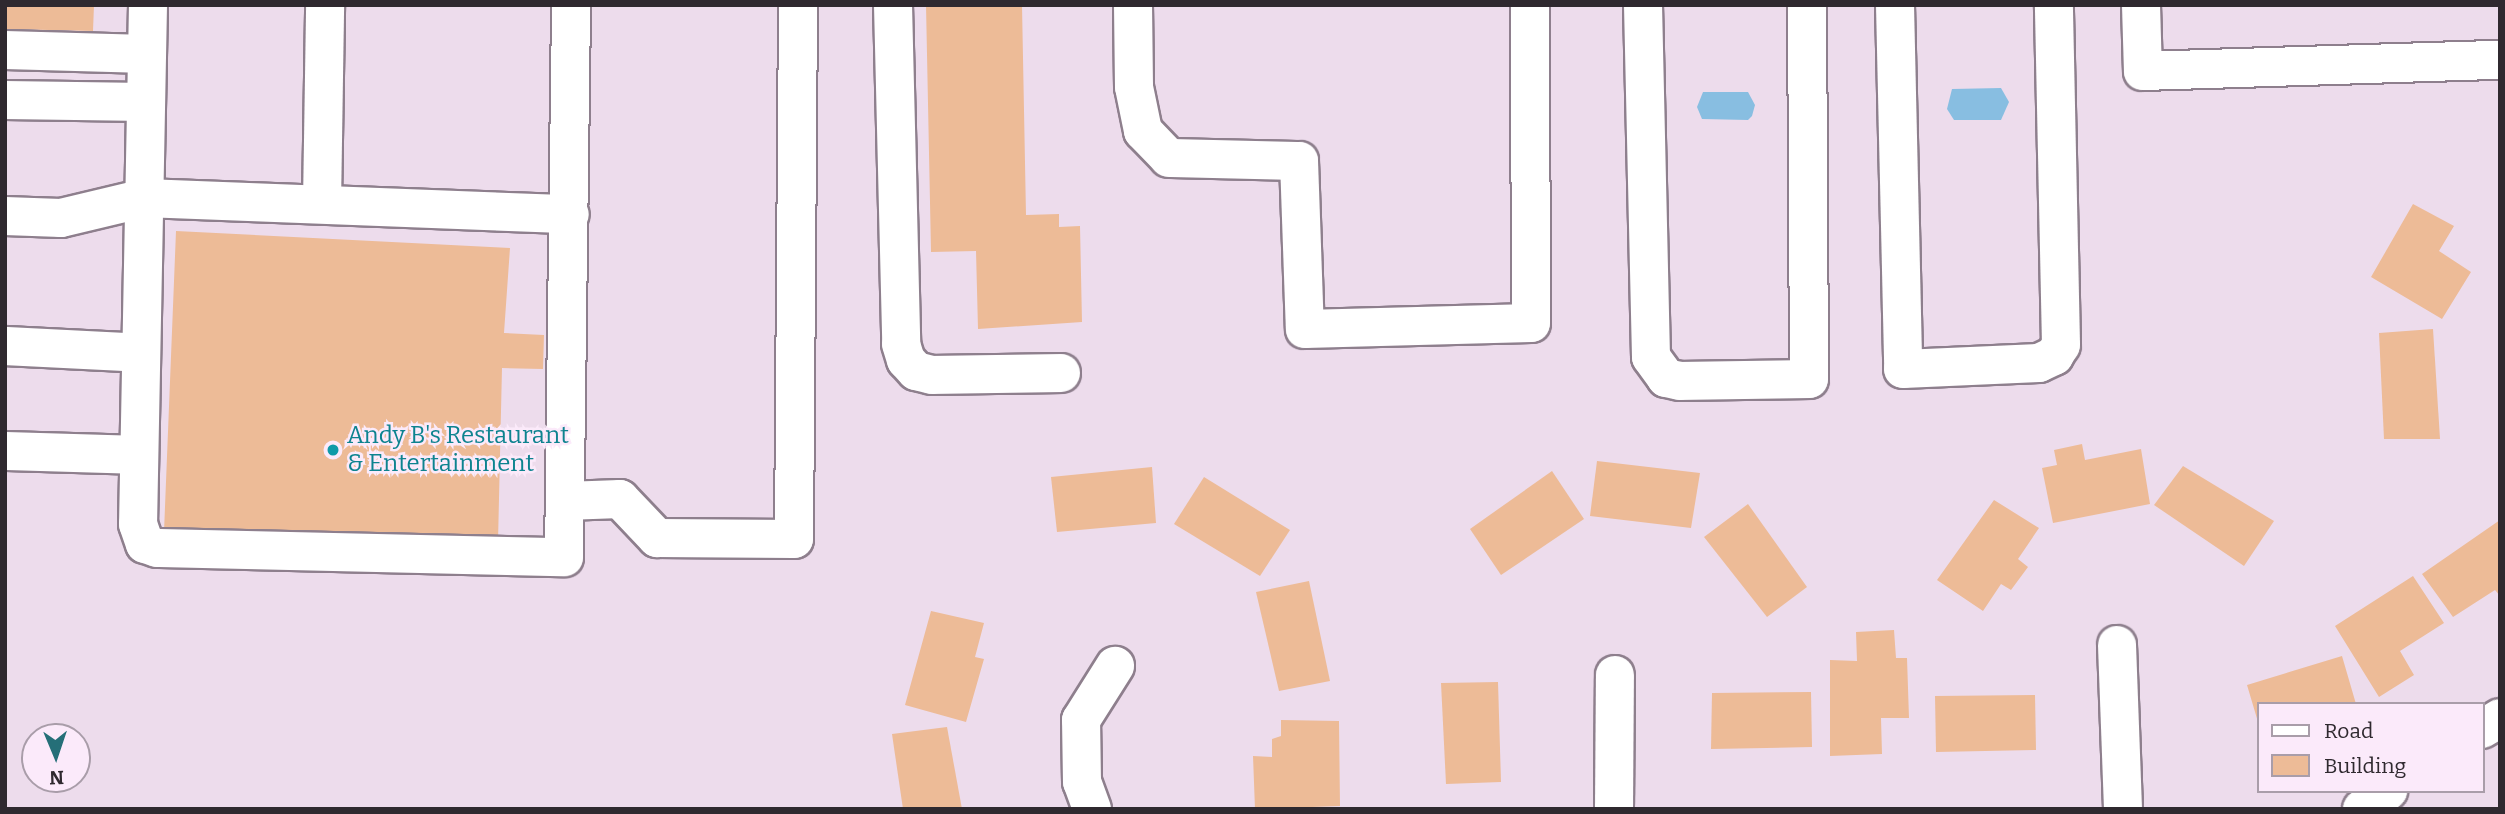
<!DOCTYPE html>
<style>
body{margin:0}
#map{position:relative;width:2505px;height:814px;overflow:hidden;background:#eddcec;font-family:Bitter,serif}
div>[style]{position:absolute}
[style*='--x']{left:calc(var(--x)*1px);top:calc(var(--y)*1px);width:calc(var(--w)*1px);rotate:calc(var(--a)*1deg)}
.water>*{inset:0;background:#88bee1}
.building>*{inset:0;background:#edbb97}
.roads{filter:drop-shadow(2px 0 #8e7f8d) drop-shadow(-2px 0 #8e7f8d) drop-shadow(0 2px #8e7f8d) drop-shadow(0 -2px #8e7f8d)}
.minor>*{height:38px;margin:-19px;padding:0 19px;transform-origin:19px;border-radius:19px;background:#fff}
.dots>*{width:19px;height:19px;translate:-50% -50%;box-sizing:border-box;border:4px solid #fbeafa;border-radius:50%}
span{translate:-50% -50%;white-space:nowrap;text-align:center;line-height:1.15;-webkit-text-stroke:5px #fbeafa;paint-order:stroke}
.culture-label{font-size:24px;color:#0d838f}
.left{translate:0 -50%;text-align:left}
.frame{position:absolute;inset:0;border:7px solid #2f292f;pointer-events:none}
.legend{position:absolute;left:2257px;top:702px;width:228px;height:91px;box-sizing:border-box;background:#fbeafa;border:2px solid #a99da9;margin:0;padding:9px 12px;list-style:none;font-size:21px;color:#2f292f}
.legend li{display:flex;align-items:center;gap:14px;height:35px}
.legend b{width:35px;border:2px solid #a99da9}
.north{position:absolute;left:21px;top:723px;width:70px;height:70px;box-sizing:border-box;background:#fbeafa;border:2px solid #a99da9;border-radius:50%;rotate:178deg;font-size:19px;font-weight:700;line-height:28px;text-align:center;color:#2f292f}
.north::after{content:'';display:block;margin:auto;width:24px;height:32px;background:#256f78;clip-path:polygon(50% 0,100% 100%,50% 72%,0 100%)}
</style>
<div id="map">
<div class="water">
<i style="clip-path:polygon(2001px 88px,2009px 102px,2001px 120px,1954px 120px,1947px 109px,1952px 89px)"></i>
<i style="clip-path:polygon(1703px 92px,1748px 92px,1755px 105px,1752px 116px,1748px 120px,1702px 119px,1697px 107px)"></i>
</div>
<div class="building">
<i style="clip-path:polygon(5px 5px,94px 5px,93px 31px,5px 29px)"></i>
<i style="clip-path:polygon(926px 5px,1022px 5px,1026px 215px,1059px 214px,1059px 227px,1080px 226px,1082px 322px,978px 329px,976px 251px,931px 252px)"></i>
<i style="clip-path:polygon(2413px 204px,2454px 226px,2439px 251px,2471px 272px,2442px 319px,2371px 277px)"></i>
<i style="clip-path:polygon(176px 231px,510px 248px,504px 333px,544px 335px,543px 369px,502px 368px,498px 542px,164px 532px)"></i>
<i style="clip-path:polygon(2433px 329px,2440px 439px,2384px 439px,2379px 333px)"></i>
<i style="clip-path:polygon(2082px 444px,2085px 460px,2141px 449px,2150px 504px,2053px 523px,2042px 468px,2057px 465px,2054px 450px)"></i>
<i style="clip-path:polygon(1597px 461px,1700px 473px,1691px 528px,1590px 516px)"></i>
<i style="clip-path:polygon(2183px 466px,2274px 521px,2244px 566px,2154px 505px)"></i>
<i style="clip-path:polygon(1152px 467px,1156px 523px,1057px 532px,1051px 477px)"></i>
<i style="clip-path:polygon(1552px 471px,1584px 519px,1501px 575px,1470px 529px)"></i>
<i style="clip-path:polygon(1204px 477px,1290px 530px,1260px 576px,1174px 524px)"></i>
<i style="clip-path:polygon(1994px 500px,2039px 528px,2018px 559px,2028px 567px,2011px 590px,2001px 584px,1983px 611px,1937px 580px)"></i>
<i style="clip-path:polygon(1748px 504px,1807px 587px,1767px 617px,1704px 537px)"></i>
<i style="clip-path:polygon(2500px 520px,2500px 596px,2495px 590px,2453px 617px,2422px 574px)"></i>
<i style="clip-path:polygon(2413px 576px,2444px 623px,2400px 651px,2414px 675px,2379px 697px,2335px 626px)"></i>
<i style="clip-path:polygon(1309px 581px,1330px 681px,1279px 691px,1256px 592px)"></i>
<i style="clip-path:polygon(931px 611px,984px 623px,975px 657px,984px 659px,966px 722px,905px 705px)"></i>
<i style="clip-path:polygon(1894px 630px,1896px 658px,1907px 658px,1909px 718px,1881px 718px,1882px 754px,1830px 756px,1830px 660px,1857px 661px,1856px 632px)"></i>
<i style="clip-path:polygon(2342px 656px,2356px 704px,2258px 704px,2258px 722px,2247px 685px)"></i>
<i style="clip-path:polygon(1498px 682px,1501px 782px,1446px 784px,1441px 683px)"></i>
<i style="clip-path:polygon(1811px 692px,1812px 747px,1711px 749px,1712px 693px)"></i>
<i style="clip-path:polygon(2035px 695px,2036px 750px,1936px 752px,1935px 696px)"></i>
<i style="clip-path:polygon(1281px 720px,1339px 721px,1340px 806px,1255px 809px,1253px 756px,1272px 757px,1272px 739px,1281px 736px)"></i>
<i style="clip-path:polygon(947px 727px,962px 809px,903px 809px,892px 734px)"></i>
</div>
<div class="roads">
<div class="minor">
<i style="--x:148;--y:5;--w:519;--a:91.1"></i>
<i style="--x:138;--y:524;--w:21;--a:71"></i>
<i style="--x:145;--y:544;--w:13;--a:18"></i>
<i style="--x:157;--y:548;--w:407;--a:1.3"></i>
<i style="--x:564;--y:557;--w:552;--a:-89.27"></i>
<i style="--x:893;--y:5;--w:339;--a:88.6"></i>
<i style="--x:901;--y:344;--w:17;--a:73"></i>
<i style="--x:906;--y:360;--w:15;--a:48"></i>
<i style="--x:916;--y:371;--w:16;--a:14"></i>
<i style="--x:932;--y:375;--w:129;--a:-0.9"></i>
<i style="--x:1133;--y:5;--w:82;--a:89.3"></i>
<i style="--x:1134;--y:87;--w:45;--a:78.4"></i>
<i style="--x:1143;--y:131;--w:37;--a:46"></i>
<i style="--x:1169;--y:158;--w:130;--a:1.3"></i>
<i style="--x:1299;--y:161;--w:168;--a:88"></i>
<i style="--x:1305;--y:329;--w:226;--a:-1.5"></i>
<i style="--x:1531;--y:323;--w:318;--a:-90.2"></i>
<i style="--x:1643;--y:5;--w:352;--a:88.7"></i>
<i style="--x:1651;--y:357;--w:26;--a:54"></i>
<i style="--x:1666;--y:378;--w:14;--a:12"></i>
<i style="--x:1680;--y:381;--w:129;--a:-0.9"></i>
<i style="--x:1809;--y:379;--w:374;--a:-90.3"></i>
<i style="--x:1895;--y:5;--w:364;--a:88.7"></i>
<i style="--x:1903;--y:369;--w:136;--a:-2.5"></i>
<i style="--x:2039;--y:363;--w:17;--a:-25"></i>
<i style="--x:2054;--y:356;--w:13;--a:-58"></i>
<i style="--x:2061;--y:345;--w:340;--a:-91.2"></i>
<i style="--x:2141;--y:5;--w:66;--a:88.3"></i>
<i style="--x:2143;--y:71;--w:357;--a:-1.8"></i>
<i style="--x:5;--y:50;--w:142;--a:1.6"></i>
<i style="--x:5;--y:100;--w:141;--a:0.8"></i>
<i style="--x:322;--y:204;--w:199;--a:-89.1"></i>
<i style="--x:5;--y:216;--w:56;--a:2"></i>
<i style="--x:61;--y:218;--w:85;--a:-13.5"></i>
<i style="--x:144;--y:198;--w:426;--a:2.2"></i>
<i style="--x:5;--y:346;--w:136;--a:2.9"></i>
<i style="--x:5;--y:451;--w:134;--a:1.7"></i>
<i style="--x:565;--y:501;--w:55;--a:-2.1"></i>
<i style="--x:620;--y:499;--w:54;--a:46.5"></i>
<i style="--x:657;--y:538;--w:137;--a:0.4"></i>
<i style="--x:794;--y:539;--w:534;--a:-89.57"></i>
<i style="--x:2117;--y:645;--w:164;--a:87.9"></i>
<i style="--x:2482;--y:729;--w:21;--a:-31"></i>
<i style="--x:1092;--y:809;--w:29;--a:-110"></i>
<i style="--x:1082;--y:782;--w:62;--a:-90.9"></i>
<i style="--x:1081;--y:720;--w:64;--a:-57.8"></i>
<i style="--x:1614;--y:809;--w:134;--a:-89.6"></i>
<i style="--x:2362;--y:809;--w:32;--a:-35"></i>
</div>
</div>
<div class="dots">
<i style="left:333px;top:450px;background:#0f9aa8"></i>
</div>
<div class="culture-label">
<span class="left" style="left:347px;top:450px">Andy B's Restaurant<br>&amp; Entertainment</span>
</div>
<div class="frame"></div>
<ul class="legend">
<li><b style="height:9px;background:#fff"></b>Road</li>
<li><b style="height:19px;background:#edbb97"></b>Building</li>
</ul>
<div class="north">N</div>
</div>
